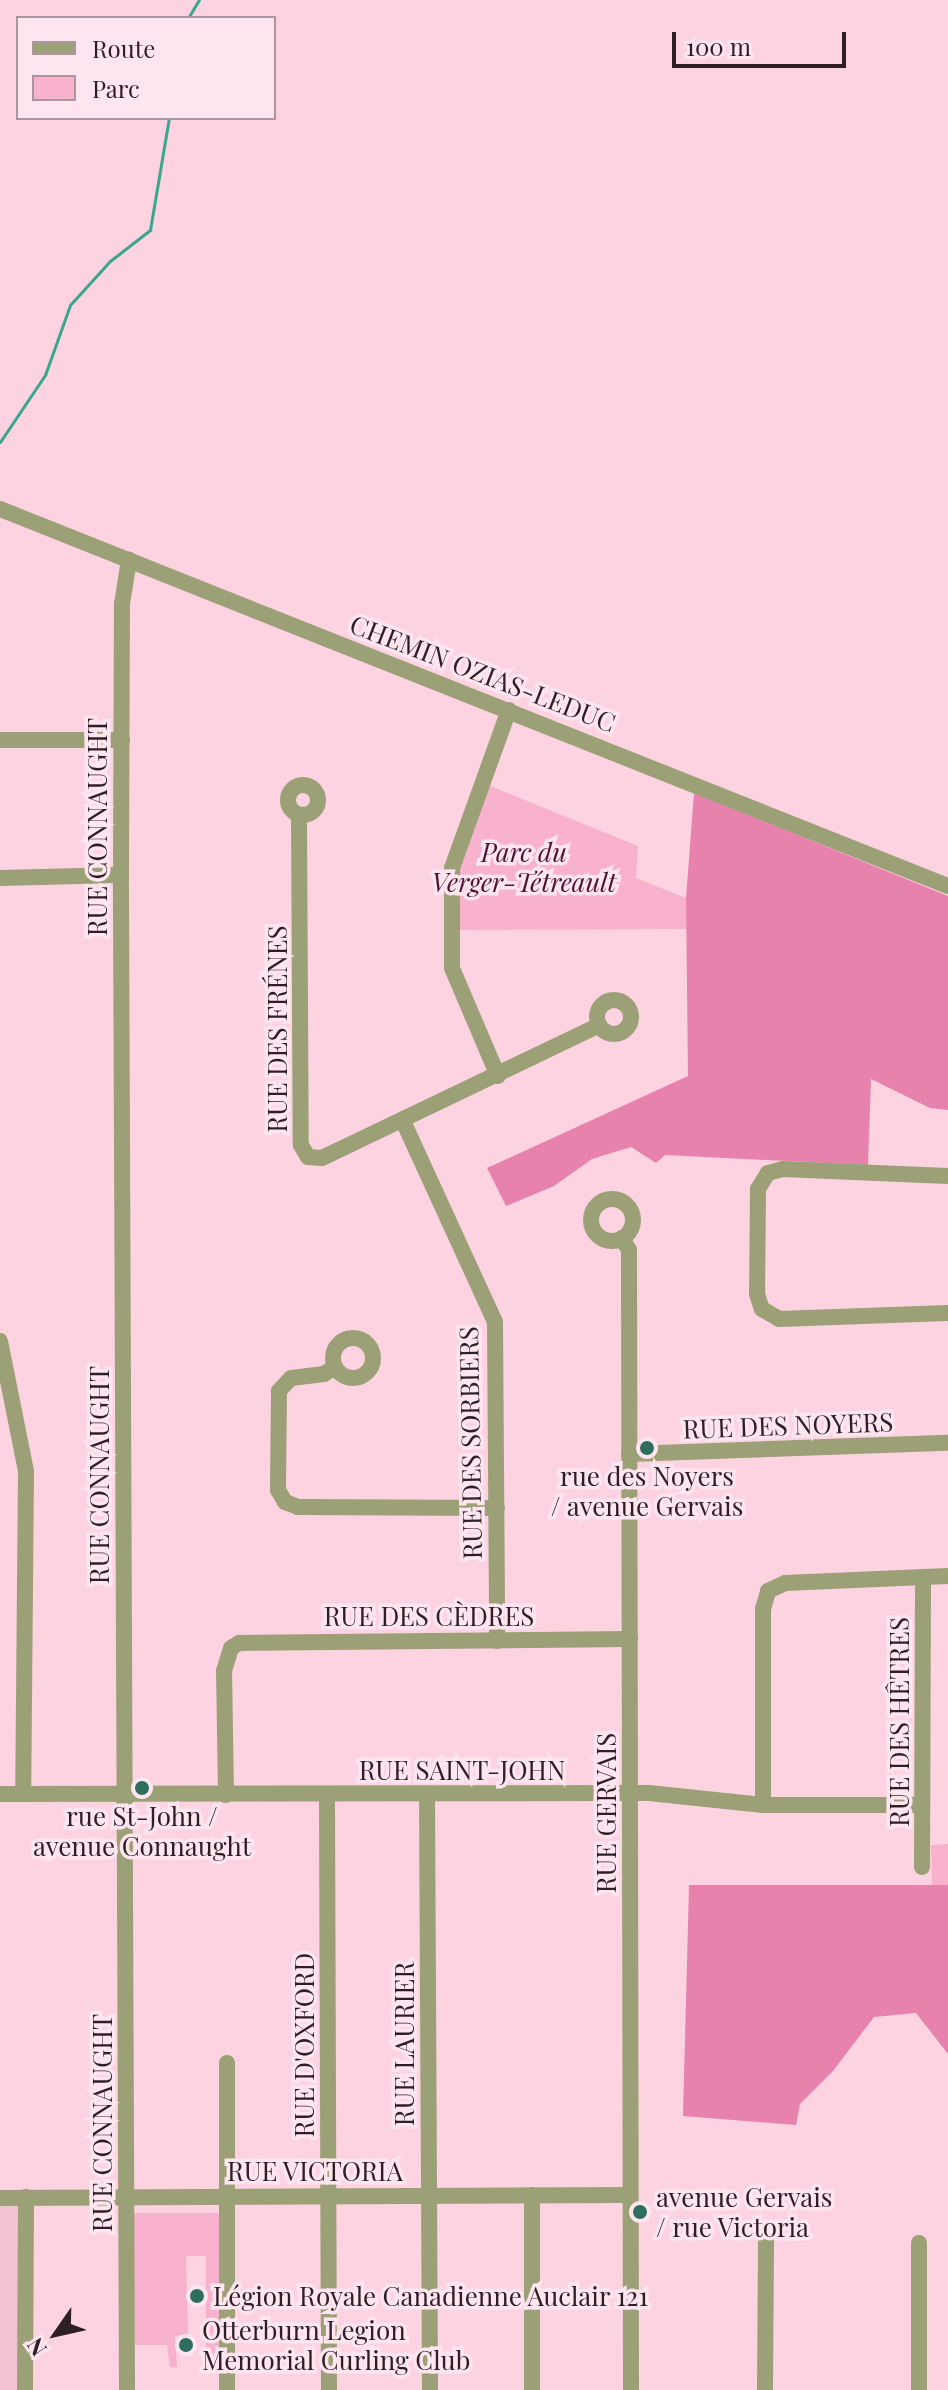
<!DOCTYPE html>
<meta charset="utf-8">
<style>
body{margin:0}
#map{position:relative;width:948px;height:2390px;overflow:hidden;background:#fdd3e2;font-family:"Playfair Display",serif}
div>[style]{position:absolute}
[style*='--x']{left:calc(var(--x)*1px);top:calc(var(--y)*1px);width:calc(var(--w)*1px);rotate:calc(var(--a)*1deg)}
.built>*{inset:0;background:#f2c2d5}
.green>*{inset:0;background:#f8b2cd}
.forest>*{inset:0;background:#e782ad}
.stream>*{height:3px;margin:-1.5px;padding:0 1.5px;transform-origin:1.5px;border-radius:1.5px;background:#3aa68c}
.minor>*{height:16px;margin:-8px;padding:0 8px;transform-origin:8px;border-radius:8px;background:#9ba076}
.minor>.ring{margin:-8px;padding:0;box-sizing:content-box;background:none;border:16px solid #9ba076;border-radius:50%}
.dots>*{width:22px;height:22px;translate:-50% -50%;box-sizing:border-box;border:4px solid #ffe5ef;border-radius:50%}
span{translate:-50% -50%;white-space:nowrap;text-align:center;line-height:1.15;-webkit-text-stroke:7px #ffe5ef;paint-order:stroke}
.street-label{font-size:26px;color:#2e1f25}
.park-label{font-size:26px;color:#501231;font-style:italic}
.poi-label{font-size:26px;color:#2e1f25}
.left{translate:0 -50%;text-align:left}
.legend{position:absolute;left:16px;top:16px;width:260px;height:104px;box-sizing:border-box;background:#ffe5ef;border:2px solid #ab969e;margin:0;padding:10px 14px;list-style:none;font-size:24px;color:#2e1f25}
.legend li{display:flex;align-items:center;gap:16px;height:40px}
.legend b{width:40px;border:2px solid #ab969e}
.north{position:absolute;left:16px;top:2294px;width:80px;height:80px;-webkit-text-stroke:6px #ffe5ef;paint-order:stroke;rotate:236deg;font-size:22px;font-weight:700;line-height:32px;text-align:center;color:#2e1f25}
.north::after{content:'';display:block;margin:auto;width:28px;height:36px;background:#2e1f25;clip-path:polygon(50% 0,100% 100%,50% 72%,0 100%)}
.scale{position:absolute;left:672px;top:32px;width:174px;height:36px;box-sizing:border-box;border:4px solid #2e1f25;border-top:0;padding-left:10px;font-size:24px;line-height:28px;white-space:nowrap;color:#2e1f25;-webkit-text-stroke:6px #ffe5ef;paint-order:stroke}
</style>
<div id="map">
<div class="built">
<i style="clip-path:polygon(26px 2197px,25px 2390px,0 2390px,0 2198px)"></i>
</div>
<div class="green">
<i style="clip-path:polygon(488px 785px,638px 846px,636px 878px,686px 898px,687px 929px,460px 930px,460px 862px)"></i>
<i style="clip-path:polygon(948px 1844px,948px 1885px,932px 1885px,931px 1845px)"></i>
<i style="clip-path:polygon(133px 2213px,219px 2213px,220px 2368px,206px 2368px,206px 2256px,186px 2256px,188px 2335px,175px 2336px,177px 2368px,170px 2367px,167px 2345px,135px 2345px)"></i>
</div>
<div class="forest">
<i style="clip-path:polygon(694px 793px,948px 896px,948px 1110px,930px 1108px,871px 1079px,868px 1165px,665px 1155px,656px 1163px,631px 1147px,592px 1159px,554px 1186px,506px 1206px,487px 1168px,688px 1076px,686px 898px)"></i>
<i style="clip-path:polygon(689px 1885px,948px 1885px,948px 2054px,916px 2013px,874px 2017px,833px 2071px,800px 2104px,796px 2125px,683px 2116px)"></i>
</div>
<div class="stream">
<i style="--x:188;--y:18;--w:21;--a:-59"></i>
<i style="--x:0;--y:442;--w:81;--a:-56.1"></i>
<i style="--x:45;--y:375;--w:74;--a:-70.3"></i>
<i style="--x:70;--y:305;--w:59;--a:-47.7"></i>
<i style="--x:110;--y:261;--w:51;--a:-37.8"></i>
<i style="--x:150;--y:230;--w:114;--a:-80.4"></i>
</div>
<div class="minor">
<i style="--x:0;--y:509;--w:1020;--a:21.69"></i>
<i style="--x:0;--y:740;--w:122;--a:0"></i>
<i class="ring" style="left:288px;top:785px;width:14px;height:14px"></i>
<i style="--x:299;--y:815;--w:330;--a:89.7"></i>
<i style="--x:301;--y:1145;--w:14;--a:60"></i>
<i style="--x:308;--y:1157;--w:14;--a:4"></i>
<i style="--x:322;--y:1158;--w:307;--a:-25.6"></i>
<i style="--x:0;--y:878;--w:121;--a:-1.4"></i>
<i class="ring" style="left:597px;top:1000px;width:18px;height:18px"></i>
<i style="--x:498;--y:1076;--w:117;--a:-113.1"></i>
<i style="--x:452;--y:968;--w:100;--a:-90"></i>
<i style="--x:452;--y:868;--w:168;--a:-70.2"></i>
<i style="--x:403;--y:1121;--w:221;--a:65.4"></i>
<i style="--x:495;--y:1322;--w:319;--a:89.6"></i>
<i style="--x:948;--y:1176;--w:165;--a:-177.6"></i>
<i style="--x:783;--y:1169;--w:16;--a:165"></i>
<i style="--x:768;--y:1173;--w:19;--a:122"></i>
<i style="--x:758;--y:1189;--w:105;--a:90.5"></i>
<i style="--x:757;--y:1294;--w:16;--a:72"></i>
<i style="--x:762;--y:1309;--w:20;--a:30"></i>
<i style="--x:779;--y:1319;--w:169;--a:-2"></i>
<i class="ring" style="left:591px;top:1199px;width:26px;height:26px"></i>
<i style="--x:622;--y:1238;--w:14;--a:60"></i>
<i style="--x:629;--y:1250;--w:1140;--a:89.9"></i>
<i class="ring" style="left:333px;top:1338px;width:24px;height:24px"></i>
<i style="--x:0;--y:1341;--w:133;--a:78.7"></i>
<i style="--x:26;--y:1471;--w:323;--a:90.5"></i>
<i style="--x:335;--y:1367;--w:13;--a:148"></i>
<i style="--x:324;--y:1374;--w:33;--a:173"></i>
<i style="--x:291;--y:1378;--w:18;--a:133"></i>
<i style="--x:279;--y:1391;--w:99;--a:90.6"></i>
<i style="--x:278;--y:1490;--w:14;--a:60"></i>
<i style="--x:285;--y:1502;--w:14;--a:21"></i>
<i style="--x:298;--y:1507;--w:199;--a:0.3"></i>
<i style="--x:629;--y:1454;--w:319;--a:-2"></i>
<i style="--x:0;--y:1794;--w:649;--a:-0.09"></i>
<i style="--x:649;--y:1793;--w:115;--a:6"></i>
<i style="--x:763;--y:1805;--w:159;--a:0"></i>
<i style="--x:427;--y:1794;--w:596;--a:89.71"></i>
<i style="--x:226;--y:1795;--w:124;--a:-90.9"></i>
<i style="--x:224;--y:1671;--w:24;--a:-73"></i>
<i style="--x:231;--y:1648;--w:9;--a:-32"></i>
<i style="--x:239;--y:1643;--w:391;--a:-0.6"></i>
<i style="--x:327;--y:1795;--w:595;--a:89.81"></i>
<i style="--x:763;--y:1805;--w:196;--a:-90"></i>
<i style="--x:763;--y:1609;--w:19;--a:-74"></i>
<i style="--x:768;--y:1591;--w:19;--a:-25"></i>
<i style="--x:785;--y:1583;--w:163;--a:-2.5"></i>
<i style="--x:922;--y:1867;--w:289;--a:-89.8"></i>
<i style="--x:0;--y:2198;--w:630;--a:-0.27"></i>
<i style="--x:25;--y:2390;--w:193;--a:-89.7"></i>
<i style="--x:127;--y:2390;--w:1515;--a:-90.23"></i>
<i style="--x:121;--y:875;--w:271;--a:-89.8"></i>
<i style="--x:122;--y:604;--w:45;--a:-81"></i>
<i style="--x:227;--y:2390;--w:327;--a:-90"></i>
<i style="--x:532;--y:2390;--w:195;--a:-90"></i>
<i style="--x:765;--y:2390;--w:157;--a:-89.6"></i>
<i style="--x:919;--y:2390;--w:147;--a:-90"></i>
</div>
<div class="dots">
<i style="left:647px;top:1448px;background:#2d6e5e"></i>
<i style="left:142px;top:1788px;background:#2d6e5e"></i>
<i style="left:640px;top:2212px;background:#2d6e5e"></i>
<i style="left:197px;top:2296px;background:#2d6e5e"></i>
<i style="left:186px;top:2345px;background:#2d6e5e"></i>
</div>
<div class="street-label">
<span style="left:483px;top:673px;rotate:21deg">CHEMIN OZIAS-LEDUC</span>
<span style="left:97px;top:827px;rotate:-90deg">RUE CONNAUGHT</span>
<span style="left:277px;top:1029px;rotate:-90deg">RUE DES FRÉNES</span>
<span style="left:788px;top:1425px;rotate:-2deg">RUE DES NOYERS</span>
<span style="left:470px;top:1443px;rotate:-91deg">RUE DES SORBIERS</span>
<span style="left:99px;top:1475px;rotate:-90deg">RUE CONNAUGHT</span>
<span style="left:429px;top:1616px">RUE DES CÈDRES</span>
<span style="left:899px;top:1722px;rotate:-90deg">RUE DES HÊTRES</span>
<span style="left:462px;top:1770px">RUE SAINT-JOHN</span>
<span style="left:606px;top:1813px;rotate:-90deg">RUE GERVAIS</span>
<span style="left:404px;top:2044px;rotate:-90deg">RUE LAURIER</span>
<span style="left:304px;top:2045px;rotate:-90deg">RUE D'OXFORD</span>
<span style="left:102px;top:2123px;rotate:-90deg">RUE CONNAUGHT</span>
<span style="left:315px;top:2171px">RUE VICTORIA</span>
</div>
<div class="park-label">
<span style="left:524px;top:867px">Parc du<br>Verger-Tétreault</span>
</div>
<div class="poi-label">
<span style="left:647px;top:1491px">rue des Noyers<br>/ avenue Gervais</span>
<span style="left:142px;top:1831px">rue St-John /<br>avenue Connaught</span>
<span class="left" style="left:656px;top:2212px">avenue Gervais<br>/ rue Victoria</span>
<span class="left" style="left:213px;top:2296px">Légion Royale Canadienne Auclair 121</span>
<span class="left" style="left:202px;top:2345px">Otterburn Legion<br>Memorial Curling Club</span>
</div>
<ul class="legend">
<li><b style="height:10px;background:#9ba076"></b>Route</li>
<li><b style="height:22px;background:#f8b2cd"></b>Parc</li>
</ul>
<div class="north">N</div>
<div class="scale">100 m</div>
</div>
